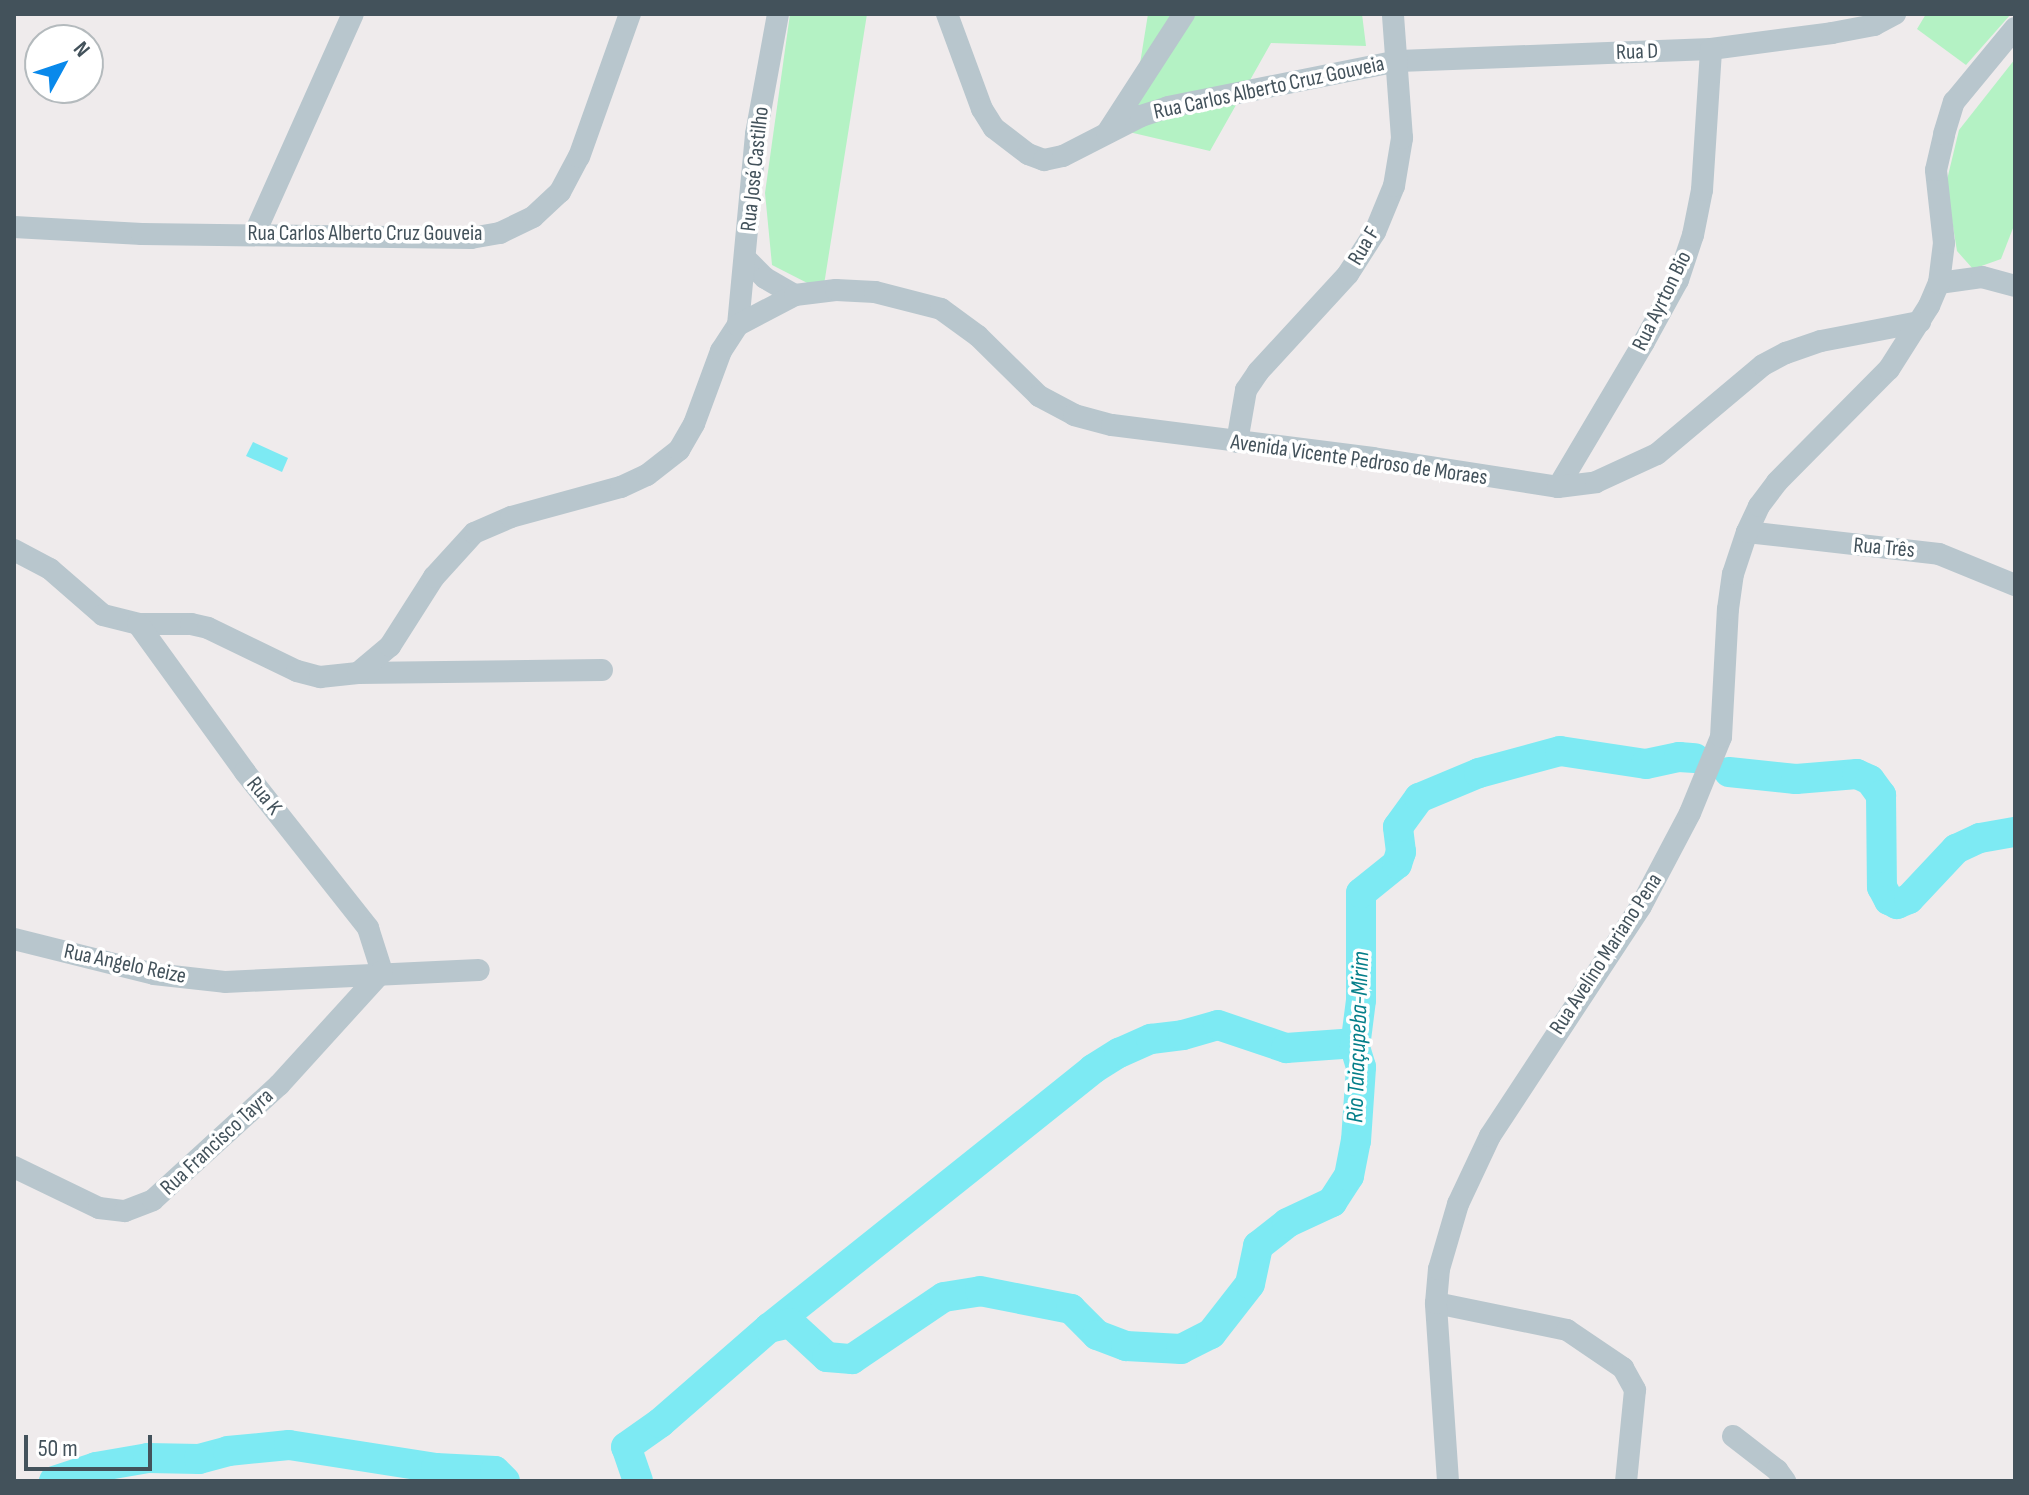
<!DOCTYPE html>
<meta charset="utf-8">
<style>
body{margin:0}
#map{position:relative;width:2029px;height:1495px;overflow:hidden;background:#efebec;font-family:"Sofia Sans Condensed",sans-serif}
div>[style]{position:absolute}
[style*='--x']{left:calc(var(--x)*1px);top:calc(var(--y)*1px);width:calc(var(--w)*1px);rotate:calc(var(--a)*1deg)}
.green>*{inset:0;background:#b4f2c4}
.water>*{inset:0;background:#7deaf3}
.river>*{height:30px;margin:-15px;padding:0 15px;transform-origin:15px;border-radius:15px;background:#7deaf3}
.minor>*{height:22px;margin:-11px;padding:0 11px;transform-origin:11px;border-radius:11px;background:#b8c6cd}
span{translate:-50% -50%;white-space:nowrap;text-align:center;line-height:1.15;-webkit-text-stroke:7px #fff;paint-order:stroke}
.street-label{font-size:22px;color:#43525b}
.water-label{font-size:24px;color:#047e89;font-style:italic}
.frame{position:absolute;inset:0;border:16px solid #43525b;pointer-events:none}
.north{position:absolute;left:24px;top:24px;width:80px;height:80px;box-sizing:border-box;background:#fff;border:2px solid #b4babd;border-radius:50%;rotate:50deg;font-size:22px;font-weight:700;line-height:32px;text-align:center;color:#43525b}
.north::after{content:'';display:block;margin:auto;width:28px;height:36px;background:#0989eb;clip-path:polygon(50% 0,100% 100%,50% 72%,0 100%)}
.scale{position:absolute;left:24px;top:1435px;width:128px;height:36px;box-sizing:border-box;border:4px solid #43525b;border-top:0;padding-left:10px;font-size:24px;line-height:28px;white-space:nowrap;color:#43525b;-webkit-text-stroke:6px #fff;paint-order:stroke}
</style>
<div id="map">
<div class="green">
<i style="clip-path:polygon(790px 14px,867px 14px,823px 291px,772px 265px,765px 193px)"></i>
<i style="clip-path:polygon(1148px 14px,1362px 14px,1366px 46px,1271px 43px,1210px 151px,1129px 132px)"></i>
<i style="clip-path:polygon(1926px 14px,2011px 14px,1966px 65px,1917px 29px)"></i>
<i style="clip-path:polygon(2015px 59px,2015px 223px,2001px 259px,1973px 269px,1957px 251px,1946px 184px,1959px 130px)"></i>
</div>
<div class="water">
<i style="clip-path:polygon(253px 442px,288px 458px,282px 472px,246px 456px)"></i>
</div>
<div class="river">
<i style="--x:1729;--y:772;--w:67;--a:6"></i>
<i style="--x:1796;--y:779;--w:61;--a:-4.7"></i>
<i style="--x:1857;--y:774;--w:14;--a:25"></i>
<i style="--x:1870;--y:780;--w:19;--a:54"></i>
<i style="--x:1881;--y:795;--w:92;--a:89.4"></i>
<i style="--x:1882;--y:887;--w:15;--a:62"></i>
<i style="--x:1889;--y:900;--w:9;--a:27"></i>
<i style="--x:1897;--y:904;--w:13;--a:-23"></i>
<i style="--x:1909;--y:899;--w:69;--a:-46.8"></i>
<i style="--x:1956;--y:849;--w:26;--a:-25"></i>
<i style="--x:1980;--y:838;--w:36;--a:-10"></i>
<i style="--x:769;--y:1328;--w:415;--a:-38.6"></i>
<i style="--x:1093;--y:1069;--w:31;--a:-32"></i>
<i style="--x:1119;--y:1053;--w:35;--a:-24"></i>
<i style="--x:1151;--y:1039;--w:32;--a:-7"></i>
<i style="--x:1183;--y:1035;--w:36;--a:-16"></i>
<i style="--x:1218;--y:1025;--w:72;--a:18.7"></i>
<i style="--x:1286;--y:1048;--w:70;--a:-4.1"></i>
<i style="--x:54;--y:1481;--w:44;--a:-18.4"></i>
<i style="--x:96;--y:1467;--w:53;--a:-9.8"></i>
<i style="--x:148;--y:1458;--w:51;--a:1.1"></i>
<i style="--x:199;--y:1459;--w:30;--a:-15"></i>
<i style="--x:228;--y:1451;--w:61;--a:-5.6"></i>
<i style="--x:289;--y:1445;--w:149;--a:8.9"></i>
<i style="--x:436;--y:1468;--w:59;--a:2.9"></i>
<i style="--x:495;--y:1471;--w:14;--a:45"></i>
<i style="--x:638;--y:1481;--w:36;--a:-109"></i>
<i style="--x:626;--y:1447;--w:42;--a:-35.2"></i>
<i style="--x:660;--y:1423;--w:145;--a:-41.1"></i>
<i style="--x:769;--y:1328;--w:22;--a:-13"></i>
<i style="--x:790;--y:1323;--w:50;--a:42.6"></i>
<i style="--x:827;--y:1357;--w:25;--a:5"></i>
<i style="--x:852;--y:1359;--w:111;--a:-34"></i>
<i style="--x:944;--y:1297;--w:36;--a:-9"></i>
<i style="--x:980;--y:1291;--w:93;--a:11.2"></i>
<i style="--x:1071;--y:1309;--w:37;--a:45"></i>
<i style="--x:1097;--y:1335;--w:31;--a:21"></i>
<i style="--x:1126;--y:1346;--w:55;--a:3.1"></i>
<i style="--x:1181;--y:1349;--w:34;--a:-27"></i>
<i style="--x:1211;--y:1334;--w:63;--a:-52"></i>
<i style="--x:1250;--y:1284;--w:39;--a:-78"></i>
<i style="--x:1258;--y:1246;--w:37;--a:-38"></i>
<i style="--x:1287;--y:1223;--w:50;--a:-25"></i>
<i style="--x:1332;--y:1202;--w:31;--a:-57"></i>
<i style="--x:1349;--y:1176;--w:36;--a:-79"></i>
<i style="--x:1356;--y:1141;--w:74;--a:-86.1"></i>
<i style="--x:1361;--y:1067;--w:21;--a:-107"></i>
<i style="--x:1355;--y:1047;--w:47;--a:-82.7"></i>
<i style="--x:1361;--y:1000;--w:107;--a:-90"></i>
<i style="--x:1361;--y:893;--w:46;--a:-38.9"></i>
<i style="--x:1397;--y:864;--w:13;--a:-72"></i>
<i style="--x:1401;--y:852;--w:25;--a:-97"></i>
<i style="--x:1398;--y:827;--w:36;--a:-54"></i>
<i style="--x:1419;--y:798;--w:65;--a:-22.6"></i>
<i style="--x:1479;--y:773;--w:84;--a:-15.2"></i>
<i style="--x:1560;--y:751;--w:87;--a:8.6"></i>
<i style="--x:1646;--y:764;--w:34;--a:-12"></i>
<i style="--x:1679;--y:757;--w:16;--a:4"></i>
</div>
<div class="minor">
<i style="--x:947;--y:14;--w:101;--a:69.8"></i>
<i style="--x:982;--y:109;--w:22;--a:58"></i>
<i style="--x:994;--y:128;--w:43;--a:37.4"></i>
<i style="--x:1028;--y:154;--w:17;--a:21"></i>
<i style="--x:1044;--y:160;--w:19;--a:-12"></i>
<i style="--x:1063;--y:156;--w:88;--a:-27.1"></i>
<i style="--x:1141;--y:116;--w:28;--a:-18"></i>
<i style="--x:1168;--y:107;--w:236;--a:-11.3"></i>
<i style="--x:1399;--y:61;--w:312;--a:-2.2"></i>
<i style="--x:1711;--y:49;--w:122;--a:-7.5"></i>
<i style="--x:1832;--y:33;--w:43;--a:-10.8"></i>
<i style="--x:1874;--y:25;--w:24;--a:-28"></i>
<i style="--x:1107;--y:133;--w:142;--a:-57.1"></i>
<i style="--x:14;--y:227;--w:128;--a:3.1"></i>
<i style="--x:142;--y:234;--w:329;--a:0.7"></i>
<i style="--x:471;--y:238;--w:29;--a:-10"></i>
<i style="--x:500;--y:233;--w:37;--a:-26"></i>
<i style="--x:533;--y:217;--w:37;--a:-43"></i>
<i style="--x:560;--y:192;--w:40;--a:-62"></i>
<i style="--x:579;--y:157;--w:152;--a:-70.4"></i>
<i style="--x:254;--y:235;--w:242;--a:-65.9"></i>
<i style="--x:747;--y:260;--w:25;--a:45"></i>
<i style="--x:765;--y:278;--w:34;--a:30"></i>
<i style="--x:1939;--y:283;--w:43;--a:-7.9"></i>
<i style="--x:1982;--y:277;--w:34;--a:15"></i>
<i style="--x:738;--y:325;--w:192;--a:-84.6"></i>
<i style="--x:756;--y:134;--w:122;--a:-79.6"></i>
<i style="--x:1237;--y:442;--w:53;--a:-80.2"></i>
<i style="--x:1246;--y:390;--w:22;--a:-56"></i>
<i style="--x:1258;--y:372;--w:133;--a:-47.4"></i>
<i style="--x:1348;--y:274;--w:50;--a:-57.3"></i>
<i style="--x:1375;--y:232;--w:50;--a:-67.6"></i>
<i style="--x:1394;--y:186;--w:49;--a:-80.5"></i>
<i style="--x:1402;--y:138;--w:124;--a:-94.2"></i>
<i style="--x:1558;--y:487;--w:169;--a:-59.3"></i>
<i style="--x:1644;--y:342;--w:71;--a:-61.3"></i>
<i style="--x:1678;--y:280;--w:47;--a:-71.6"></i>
<i style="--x:1693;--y:235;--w:46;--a:-78.7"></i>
<i style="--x:1702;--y:190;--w:141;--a:-86.3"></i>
<i style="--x:1747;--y:532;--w:193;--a:6.5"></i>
<i style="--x:1939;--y:554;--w:82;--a:22.2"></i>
<i style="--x:14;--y:550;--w:41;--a:27.8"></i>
<i style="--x:50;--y:569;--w:70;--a:41"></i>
<i style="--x:103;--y:615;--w:36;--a:14"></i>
<i style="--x:138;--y:624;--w:53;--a:0"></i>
<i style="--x:191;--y:624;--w:17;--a:13"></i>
<i style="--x:208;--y:628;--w:99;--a:25.8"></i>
<i style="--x:297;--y:671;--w:24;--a:15"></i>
<i style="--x:320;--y:677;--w:38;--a:-6"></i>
<i style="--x:358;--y:673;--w:244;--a:-0.7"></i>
<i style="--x:138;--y:624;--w:183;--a:54.1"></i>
<i style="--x:245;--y:772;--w:199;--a:51.7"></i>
<i style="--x:368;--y:928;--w:46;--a:72.3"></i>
<i style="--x:358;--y:673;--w:42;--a:-40.2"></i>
<i style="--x:390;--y:646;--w:82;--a:-57.5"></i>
<i style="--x:434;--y:577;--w:59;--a:-47.7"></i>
<i style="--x:474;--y:533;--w:40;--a:-23.4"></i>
<i style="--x:511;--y:517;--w:114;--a:-15.3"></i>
<i style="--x:621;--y:487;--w:29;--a:-25"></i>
<i style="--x:647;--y:475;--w:41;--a:-38"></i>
<i style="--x:679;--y:450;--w:30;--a:-60"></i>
<i style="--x:694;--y:424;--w:78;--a:-69.7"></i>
<i style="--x:721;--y:351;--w:31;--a:-57"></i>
<i style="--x:738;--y:325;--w:64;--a:-27.8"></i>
<i style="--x:795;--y:295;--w:41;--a:-7"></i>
<i style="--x:836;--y:290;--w:39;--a:3"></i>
<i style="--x:875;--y:292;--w:68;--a:14.4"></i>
<i style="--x:941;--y:309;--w:46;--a:36.1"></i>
<i style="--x:978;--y:336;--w:86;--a:44.5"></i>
<i style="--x:1039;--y:396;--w:40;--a:28"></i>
<i style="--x:1074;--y:415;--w:39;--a:15"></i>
<i style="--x:1112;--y:425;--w:263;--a:7.2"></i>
<i style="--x:1373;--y:458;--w:187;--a:8.9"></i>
<i style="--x:1558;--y:487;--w:38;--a:-7"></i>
<i style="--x:1596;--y:482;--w:67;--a:-24.7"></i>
<i style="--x:1657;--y:454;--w:138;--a:-40"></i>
<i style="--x:1763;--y:365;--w:26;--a:-28"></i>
<i style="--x:1786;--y:353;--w:37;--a:-19"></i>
<i style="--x:1821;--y:341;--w:101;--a:-10.9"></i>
<i style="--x:14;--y:939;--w:144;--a:14"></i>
<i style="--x:154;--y:974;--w:71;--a:6.4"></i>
<i style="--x:225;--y:982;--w:254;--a:-2.7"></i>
<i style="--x:14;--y:1167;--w:94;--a:25.8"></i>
<i style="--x:99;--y:1208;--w:26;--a:7"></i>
<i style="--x:125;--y:1211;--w:30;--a:-21"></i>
<i style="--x:153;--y:1200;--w:171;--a:-42.4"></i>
<i style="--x:279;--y:1085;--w:153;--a:-47.7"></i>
<i style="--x:1436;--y:1303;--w:134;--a:11.6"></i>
<i style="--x:1567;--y:1330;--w:68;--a:34.2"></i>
<i style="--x:1623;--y:1368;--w:25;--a:61"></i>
<i style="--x:1635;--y:1390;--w:91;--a:95.6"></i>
<i style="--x:1733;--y:1436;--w:56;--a:37.7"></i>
<i style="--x:1777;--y:1470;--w:14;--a:54"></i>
<i style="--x:1448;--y:1481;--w:178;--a:-93.9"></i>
<i style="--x:1436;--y:1303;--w:34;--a:-85"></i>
<i style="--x:1439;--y:1269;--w:68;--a:-73.7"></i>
<i style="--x:1458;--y:1204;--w:75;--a:-64.8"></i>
<i style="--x:1490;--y:1136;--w:275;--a:-56.7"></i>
<i style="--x:1641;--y:906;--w:105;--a:-62.2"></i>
<i style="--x:1690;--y:813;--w:82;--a:-67.8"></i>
<i style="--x:1721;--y:737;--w:128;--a:-86.9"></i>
<i style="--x:1728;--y:609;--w:35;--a:-82"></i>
<i style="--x:1733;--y:574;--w:44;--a:-71.6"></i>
<i style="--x:1747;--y:532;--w:29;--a:-65"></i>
<i style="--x:1759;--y:506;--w:30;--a:-53"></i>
<i style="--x:1777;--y:482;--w:159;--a:-45.3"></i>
<i style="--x:1889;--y:369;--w:75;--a:-57.6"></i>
<i style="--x:1929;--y:306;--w:25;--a:-67"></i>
<i style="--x:1939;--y:283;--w:40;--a:-82.9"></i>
<i style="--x:1944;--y:243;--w:73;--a:-96.3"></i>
<i style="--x:1936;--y:170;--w:37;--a:-77"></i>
<i style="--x:1944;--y:134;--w:34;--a:-73"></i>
<i style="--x:1954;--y:102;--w:96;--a:-50.5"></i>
</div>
<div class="street-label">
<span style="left:1637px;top:52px;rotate:-2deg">Rua D</span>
<span style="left:1269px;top:88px;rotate:-12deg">Rua Carlos Alberto Cruz Gouveia</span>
<span style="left:755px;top:169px;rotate:-84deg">Rua José Castilho</span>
<span style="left:365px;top:234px">Rua Carlos Alberto Cruz Gouveia</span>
<span style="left:1364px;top:246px;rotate:-59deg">Rua F</span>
<span style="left:1662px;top:301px;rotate:-64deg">Rua Ayrton Bio</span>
<span style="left:1359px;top:460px;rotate:8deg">Avenida Vicente Pedroso de Moraes</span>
<span style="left:1884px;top:548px;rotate:5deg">Rua Três</span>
<span style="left:264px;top:796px;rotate:51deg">Rua K</span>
<span style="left:1606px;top:954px;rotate:-57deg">Rua Avelino Mariano Pena</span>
<span style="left:125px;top:964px;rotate:12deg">Rua Angelo Reize</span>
<span style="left:217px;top:1142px;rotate:-43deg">Rua Francisco Tayra</span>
</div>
<div class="water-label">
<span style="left:1358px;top:1037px;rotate:-88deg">Rio Taiaçupeba-Mirim</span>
</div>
<div class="frame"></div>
<div class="north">N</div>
<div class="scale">50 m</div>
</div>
